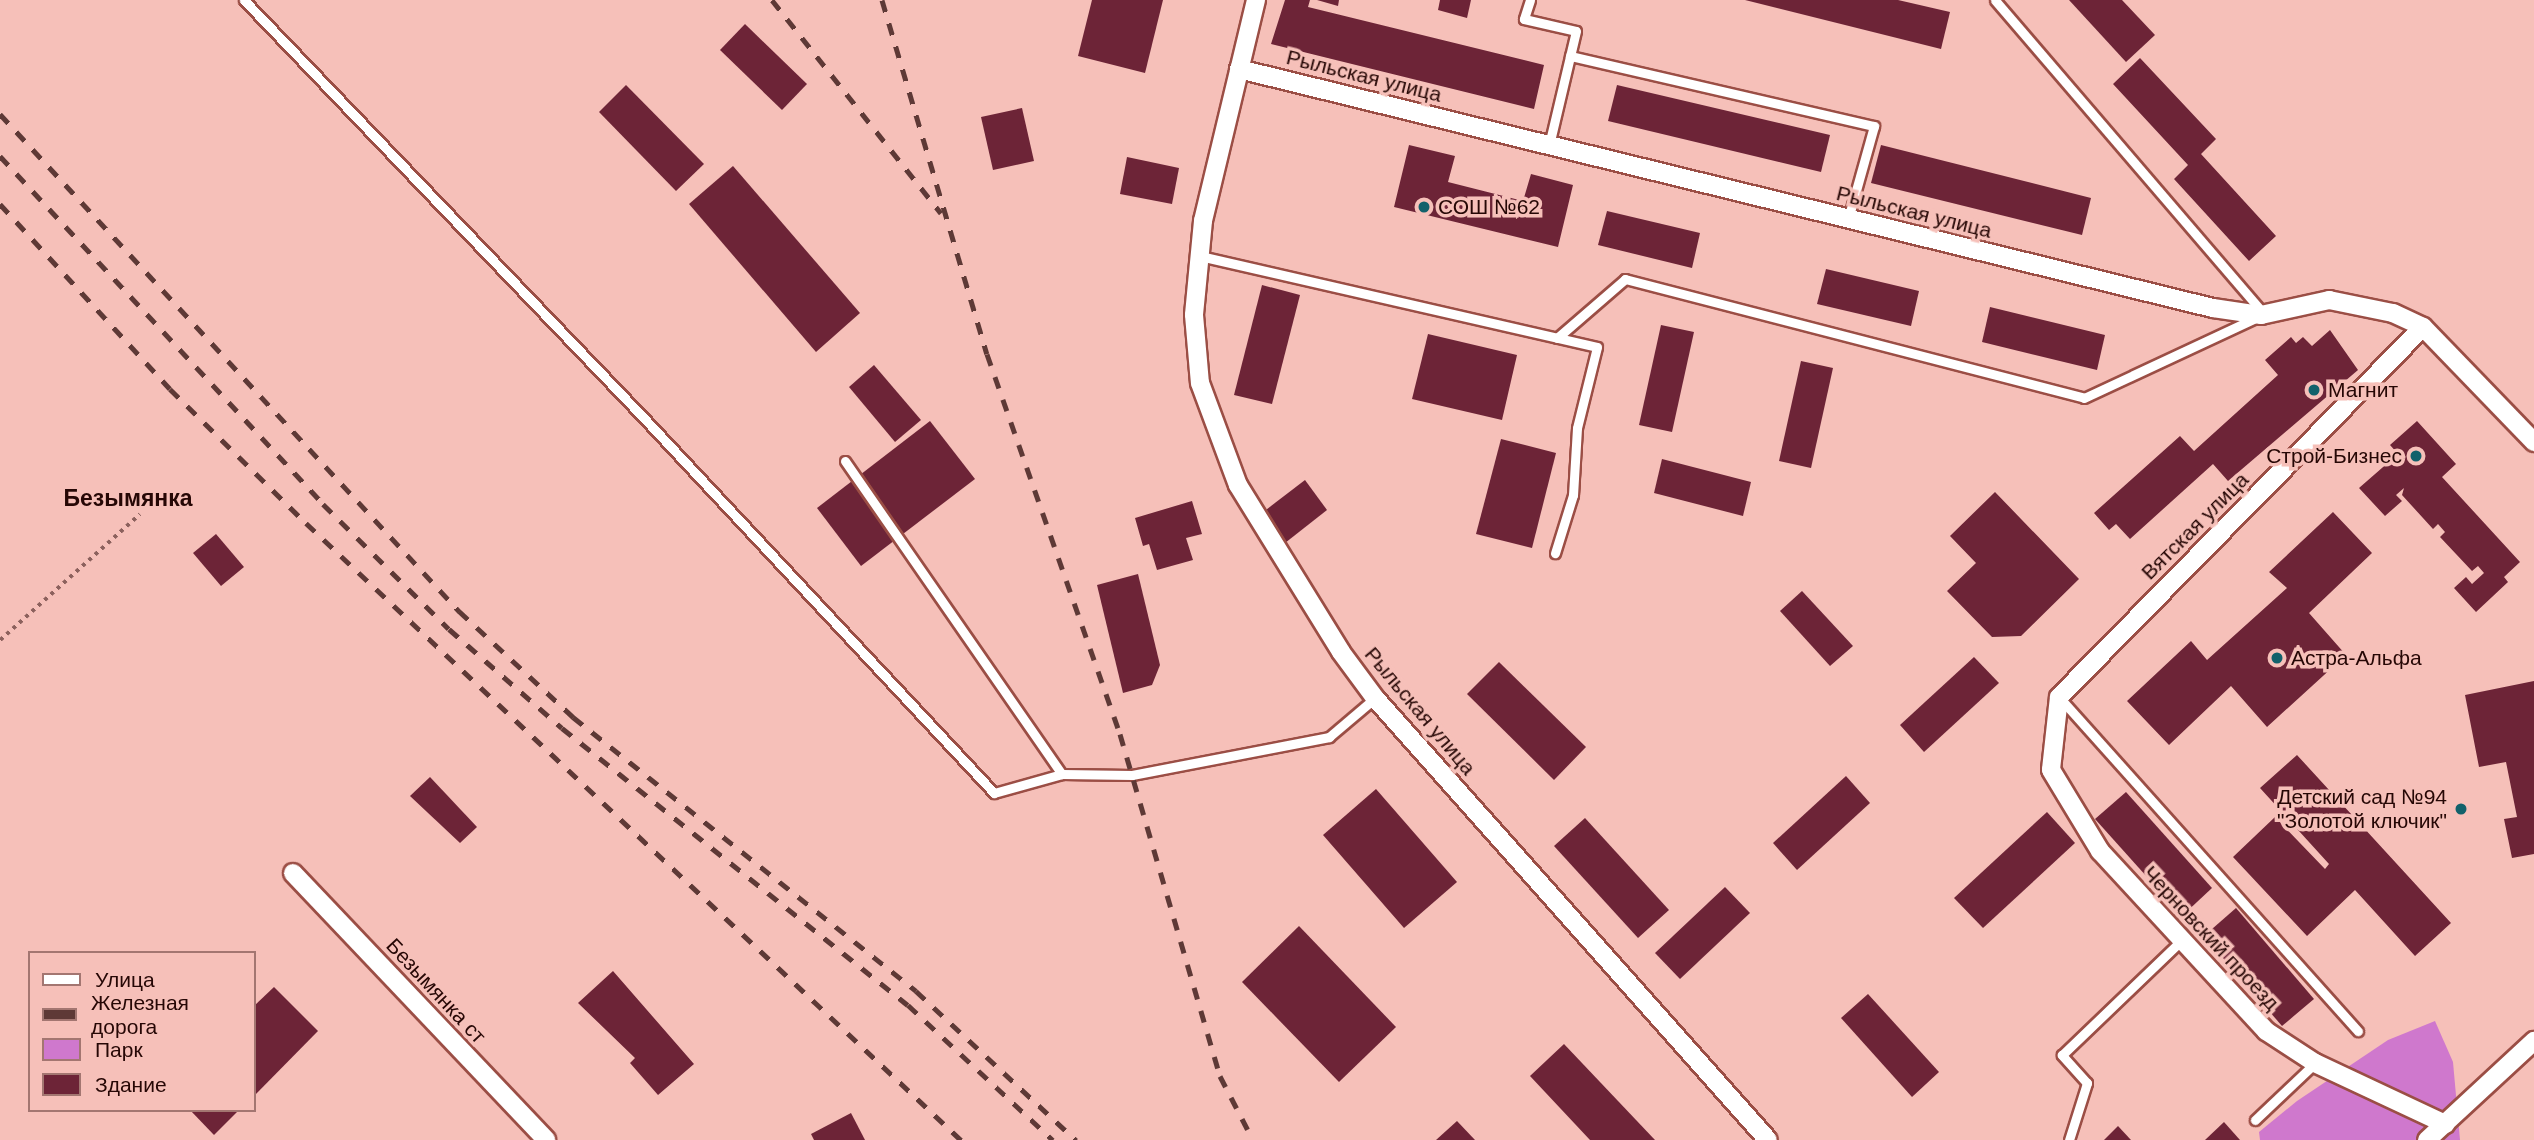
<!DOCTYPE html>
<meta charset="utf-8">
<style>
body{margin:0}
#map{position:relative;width:2534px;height:1140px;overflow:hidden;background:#f6c0b9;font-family:Helvetica,sans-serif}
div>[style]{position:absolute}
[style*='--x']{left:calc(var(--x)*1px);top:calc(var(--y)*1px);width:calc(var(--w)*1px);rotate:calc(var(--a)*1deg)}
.green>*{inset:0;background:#cf78cd}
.building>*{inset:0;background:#6d2437}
.path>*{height:3.5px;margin-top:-1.75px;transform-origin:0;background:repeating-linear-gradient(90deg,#8c615d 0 3.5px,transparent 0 8.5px)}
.roads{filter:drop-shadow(2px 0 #9b4e45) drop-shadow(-2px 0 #9b4e45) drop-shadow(0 2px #9b4e45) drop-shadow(0 -2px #9b4e45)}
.lane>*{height:9px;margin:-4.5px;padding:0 4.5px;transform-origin:4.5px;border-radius:4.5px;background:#fff}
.street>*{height:18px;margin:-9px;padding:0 9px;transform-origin:9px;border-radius:9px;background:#fff}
.rail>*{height:5px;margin-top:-2.5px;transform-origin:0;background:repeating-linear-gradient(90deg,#5e3936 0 12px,transparent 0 24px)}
.dots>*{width:19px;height:19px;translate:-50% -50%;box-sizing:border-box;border:4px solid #f6c0b9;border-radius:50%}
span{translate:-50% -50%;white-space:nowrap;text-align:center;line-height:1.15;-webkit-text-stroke:7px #f6c0b9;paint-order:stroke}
.street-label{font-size:21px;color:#260705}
.poi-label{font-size:21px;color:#260705}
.left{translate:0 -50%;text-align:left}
.right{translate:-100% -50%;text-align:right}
.neighbourhood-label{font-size:23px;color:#260705;font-weight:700}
.legend{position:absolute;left:28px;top:951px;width:228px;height:161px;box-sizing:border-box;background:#f6c0b9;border:2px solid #a37671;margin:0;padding:9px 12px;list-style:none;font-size:21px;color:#260705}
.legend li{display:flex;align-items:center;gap:14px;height:35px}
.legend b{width:35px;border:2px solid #a37671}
</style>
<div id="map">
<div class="green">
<i style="clip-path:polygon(2435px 1021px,2453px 1062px,2460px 1140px,2260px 1140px,2259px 1132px,2297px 1101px,2388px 1040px)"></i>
</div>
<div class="building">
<i style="clip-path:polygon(1092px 0,1163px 0,1145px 73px,1078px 56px)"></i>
<i style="clip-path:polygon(1285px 0,1310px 0,1308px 7px,1544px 65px,1534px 109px,1271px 44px)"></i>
<i style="clip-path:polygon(1317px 0,1339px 0,1338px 6px)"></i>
<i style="clip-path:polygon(1440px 0,1471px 0,1467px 18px,1438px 10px)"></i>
<i style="clip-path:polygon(1745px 0,1898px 0,1950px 12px,1941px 49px)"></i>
<i style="clip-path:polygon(2069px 0,2122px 0,2155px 35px,2126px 62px)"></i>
<i style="clip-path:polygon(745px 24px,807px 84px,782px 110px,720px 50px)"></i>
<i style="clip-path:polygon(2140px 58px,2216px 139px,2201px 154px,2276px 236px,2249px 261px,2174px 179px,2188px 165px,2113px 84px)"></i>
<i style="clip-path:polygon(626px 85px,704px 164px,676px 191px,599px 112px)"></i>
<i style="clip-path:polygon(1617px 85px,1830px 135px,1821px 172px,1608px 121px)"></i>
<i style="clip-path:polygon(1022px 108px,1034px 161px,993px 170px,981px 117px)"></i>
<i style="clip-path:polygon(1409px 145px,1455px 156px,1448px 182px,1523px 201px,1531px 174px,1573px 185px,1558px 247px,1394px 207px)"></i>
<i style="clip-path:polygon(1881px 145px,2091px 198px,2082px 235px,1871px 183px)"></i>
<i style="clip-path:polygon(1127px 157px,1179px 168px,1172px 204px,1120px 194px)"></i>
<i style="clip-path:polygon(733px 166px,860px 313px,816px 352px,689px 204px)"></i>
<i style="clip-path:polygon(1607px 211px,1700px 233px,1692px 268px,1598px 245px)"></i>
<i style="clip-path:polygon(1826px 269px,1919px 291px,1911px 326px,1817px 304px)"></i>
<i style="clip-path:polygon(1262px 285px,1300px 295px,1272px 404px,1234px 395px)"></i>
<i style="clip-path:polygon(1990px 307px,2105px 335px,2097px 370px,1982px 342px)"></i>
<i style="clip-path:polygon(1661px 325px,1694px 332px,1672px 432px,1639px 425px)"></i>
<i style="clip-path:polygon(2330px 330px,2358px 370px,2228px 481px,2213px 464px,2130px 539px,2116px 524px,2109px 530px,2094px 513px,2180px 436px,2194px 451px,2278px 375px,2265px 360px,2291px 337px,2296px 343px,2303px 337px,2312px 346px)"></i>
<i style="clip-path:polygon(1428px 334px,1517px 355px,1502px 420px,1412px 399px)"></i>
<i style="clip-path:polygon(1801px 361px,1833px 368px,1811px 468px,1779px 461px)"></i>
<i style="clip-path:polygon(874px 365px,921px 420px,895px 442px,849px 387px)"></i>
<i style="clip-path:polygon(930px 421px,975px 479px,861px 566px,817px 508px)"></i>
<i style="clip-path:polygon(2417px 421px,2456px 464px,2442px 477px,2520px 562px,2504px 577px,2508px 582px,2476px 612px,2454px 588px,2466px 577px,2472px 584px,2484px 573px,2478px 566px,2472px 571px,2440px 537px,2445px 532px,2438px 524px,2433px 529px,2402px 495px,2404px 488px,2396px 495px,2402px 501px,2385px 516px,2359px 488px,2398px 454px,2390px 445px)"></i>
<i style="clip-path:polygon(1501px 439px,1556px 453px,1532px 548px,1476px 534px)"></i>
<i style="clip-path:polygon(1662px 459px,1751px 482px,1743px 516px,1654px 493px)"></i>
<i style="clip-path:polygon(1305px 480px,1327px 510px,1285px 543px,1262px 513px)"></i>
<i style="clip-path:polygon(1995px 492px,2079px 579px,2021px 636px,1992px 637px,1947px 591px,1976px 563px,1950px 536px)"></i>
<i style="clip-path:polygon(1192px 501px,1202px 534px,1186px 538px,1193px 560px,1157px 570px,1149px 544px,1143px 546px,1135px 518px)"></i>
<i style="clip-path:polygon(2333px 512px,2372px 553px,2309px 613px,2346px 655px,2267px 727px,2231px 686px,2169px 745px,2127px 701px,2191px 641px,2207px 660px,2287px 588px,2269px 572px)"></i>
<i style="clip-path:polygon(216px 534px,244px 567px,221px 586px,193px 553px)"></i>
<i style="clip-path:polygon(1138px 574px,1160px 665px,1152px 685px,1123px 693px,1097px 585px)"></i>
<i style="clip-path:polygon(1802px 591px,1853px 646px,1830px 666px,1780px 611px)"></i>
<i style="clip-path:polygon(1974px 657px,1999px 683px,1924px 752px,1900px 725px)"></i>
<i style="clip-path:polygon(1499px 662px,1586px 747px,1554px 780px,1467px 694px)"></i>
<i style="clip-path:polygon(2534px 681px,2534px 854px,2512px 858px,2504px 819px,2517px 817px,2506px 762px,2479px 767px,2465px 695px)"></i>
<i style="clip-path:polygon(2297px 755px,2451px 923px,2415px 956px,2355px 890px,2307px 936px,2233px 857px,2275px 817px,2325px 869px,2329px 864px,2260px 788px)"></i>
<i style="clip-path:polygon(1846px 776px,1870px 803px,1797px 870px,1773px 843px)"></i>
<i style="clip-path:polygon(430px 777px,477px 827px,460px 843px,410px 796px)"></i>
<i style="clip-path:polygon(1376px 789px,1457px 882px,1404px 928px,1323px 835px)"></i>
<i style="clip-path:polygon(2126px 792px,2212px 888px,2182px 916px,2095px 819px)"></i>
<i style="clip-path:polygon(2047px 812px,2075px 843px,1983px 928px,1954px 898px)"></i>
<i style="clip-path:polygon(1585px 818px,1669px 910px,1638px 938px,1554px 846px)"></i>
<i style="clip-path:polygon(1725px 887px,1750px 913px,1680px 979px,1655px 953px)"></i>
<i style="clip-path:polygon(2236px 908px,2314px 999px,2282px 1026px,2204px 936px)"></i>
<i style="clip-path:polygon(1299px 926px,1396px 1027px,1339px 1082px,1242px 982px)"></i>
<i style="clip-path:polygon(613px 971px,694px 1064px,658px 1095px,630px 1063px,635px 1058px,578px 1003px)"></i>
<i style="clip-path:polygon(274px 987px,318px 1031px,254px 1096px,254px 1006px)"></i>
<i style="clip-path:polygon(1868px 994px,1939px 1072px,1912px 1097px,1841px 1018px)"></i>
<i style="clip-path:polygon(1564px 1044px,1655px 1140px,1590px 1140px,1530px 1076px)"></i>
<i style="clip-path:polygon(190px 1110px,239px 1110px,214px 1135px)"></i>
<i style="clip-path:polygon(851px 1113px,865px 1140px,814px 1140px,811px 1134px)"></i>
<i style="clip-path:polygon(1457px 1121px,1475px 1140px,1436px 1140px)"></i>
<i style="clip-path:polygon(2224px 1122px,2240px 1140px,2205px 1140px)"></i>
<i style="clip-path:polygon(2118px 1126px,2131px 1140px,2104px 1140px)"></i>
</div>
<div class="path">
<i style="--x:0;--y:640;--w:188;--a:-42"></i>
</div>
<div class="roads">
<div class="lane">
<i style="--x:244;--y:0;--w:576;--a:46.27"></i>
<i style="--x:642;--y:416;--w:516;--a:46.96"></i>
<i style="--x:994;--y:793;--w:71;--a:-15.6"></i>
<i style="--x:1530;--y:0;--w:20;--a:108"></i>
<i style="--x:1524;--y:19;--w:53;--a:13"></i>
<i style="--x:1576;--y:31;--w:117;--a:103.3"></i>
<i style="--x:1570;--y:56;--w:312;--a:13"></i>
<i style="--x:1874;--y:126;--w:97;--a:105.6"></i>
<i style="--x:1200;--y:256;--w:407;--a:12.9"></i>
<i style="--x:1597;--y:347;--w:83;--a:103.9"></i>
<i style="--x:1577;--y:428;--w:67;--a:93.4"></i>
<i style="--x:1573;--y:495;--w:61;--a:107.2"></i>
<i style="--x:1557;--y:338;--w:90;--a:-40.9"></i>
<i style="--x:1625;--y:279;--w:474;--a:14.5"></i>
<i style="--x:2084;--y:398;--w:199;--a:-25"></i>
<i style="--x:2264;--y:314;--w:413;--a:-130.6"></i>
<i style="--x:845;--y:461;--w:381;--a:55.3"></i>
<i style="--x:1062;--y:774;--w:70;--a:0.8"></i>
<i style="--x:1132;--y:775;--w:201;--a:-10.9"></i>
<i style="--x:1329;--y:737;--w:60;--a:-40.3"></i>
<i style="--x:2060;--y:698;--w:447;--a:48.2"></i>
<i style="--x:2255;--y:1120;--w:83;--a:-43.5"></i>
<i style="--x:2069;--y:1140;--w:60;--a:-72.5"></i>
<i style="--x:2087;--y:1083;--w:38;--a:-132"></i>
<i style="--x:2062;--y:1055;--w:166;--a:-43.8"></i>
</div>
<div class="street">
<i style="--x:1256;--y:0;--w:227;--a:103.5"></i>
<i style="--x:1203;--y:221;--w:94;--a:95.5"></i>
<i style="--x:1194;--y:315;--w:68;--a:85"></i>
<i style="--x:1200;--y:383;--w:109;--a:69.6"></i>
<i style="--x:1238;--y:485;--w:196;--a:58.3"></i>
<i style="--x:1341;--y:652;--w:57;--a:53.5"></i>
<i style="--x:1375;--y:698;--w:591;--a:48.36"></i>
<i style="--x:1239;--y:69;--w:1003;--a:13.79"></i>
<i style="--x:2213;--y:308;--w:49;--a:8.3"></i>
<i style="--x:2261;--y:315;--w:70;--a:-12.4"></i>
<i style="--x:2329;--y:300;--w:65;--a:11.5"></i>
<i style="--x:2393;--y:313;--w:33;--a:25"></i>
<i style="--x:2423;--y:327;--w:160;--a:46"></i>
<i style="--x:2423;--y:327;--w:519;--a:134.53"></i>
<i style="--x:2059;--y:697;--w:73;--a:96.3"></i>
<i style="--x:2051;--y:770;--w:95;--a:58.8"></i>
<i style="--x:2100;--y:851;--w:245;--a:47.3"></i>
<i style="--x:2266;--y:1031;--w:59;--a:33.1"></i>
<i style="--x:2315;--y:1063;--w:144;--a:25.1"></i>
<i style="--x:293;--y:873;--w:368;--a:46.5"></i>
<i style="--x:2427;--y:1140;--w:146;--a:-42.8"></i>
</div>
</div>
<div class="rail">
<i style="--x:772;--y:0;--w:272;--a:51.6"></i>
<i style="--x:882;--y:0;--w:369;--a:73.5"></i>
<i style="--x:987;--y:354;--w:403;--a:70.7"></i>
<i style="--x:1120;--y:734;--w:356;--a:73.7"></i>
<i style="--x:1220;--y:1076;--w:72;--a:62.7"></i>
<i style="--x:0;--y:114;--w:677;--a:47.28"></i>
<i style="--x:459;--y:611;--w:156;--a:42.9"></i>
<i style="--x:573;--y:717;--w:439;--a:38.6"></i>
<i style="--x:916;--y:991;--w:219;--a:43"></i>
<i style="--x:0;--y:156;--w:475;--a:47.1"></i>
<i style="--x:323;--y:504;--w:177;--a:44.8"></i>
<i style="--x:449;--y:629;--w:150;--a:41.2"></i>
<i style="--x:562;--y:728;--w:443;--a:38.7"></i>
<i style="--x:908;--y:1005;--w:198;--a:43"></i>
<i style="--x:0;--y:204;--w:251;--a:47.4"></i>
<i style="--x:170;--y:389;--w:191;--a:44.6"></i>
<i style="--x:306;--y:523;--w:900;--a:43.29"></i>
</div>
<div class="dots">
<i style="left:1424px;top:207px;background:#12616b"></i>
<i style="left:2314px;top:390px;background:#12616b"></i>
<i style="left:2416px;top:456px;background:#12616b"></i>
<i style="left:2277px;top:658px;background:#12616b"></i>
<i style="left:2461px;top:809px;background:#12616b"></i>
</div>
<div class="street-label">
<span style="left:1364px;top:76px;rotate:14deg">Рыльская улица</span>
<span style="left:1914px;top:212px;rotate:14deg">Рыльская улица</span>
<span style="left:2195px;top:526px;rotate:-45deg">Вятская улица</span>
<span style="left:1420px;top:711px;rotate:50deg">Рыльская улица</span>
<span style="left:2211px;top:938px;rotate:47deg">Черновский проезд</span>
<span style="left:436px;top:991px;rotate:47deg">Безымянка ст</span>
</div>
<div class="poi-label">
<span class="left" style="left:1438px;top:207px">СОШ №62</span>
<span class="left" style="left:2328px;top:390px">Магнит</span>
<span class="right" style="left:2402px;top:456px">Строй-Бизнес</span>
<span class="left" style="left:2291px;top:658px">Астра-Альфа</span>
<span class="right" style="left:2447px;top:809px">Детский сад №94<br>"Золотой ключик"</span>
</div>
<div class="neighbourhood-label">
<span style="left:128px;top:498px">Безымянка</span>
</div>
<ul class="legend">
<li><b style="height:9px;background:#fff"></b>Улица</li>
<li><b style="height:9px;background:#5e3936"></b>Железная дорога</li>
<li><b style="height:19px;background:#cf78cd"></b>Парк</li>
<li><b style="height:19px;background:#6d2437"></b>Здание</li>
</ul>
</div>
